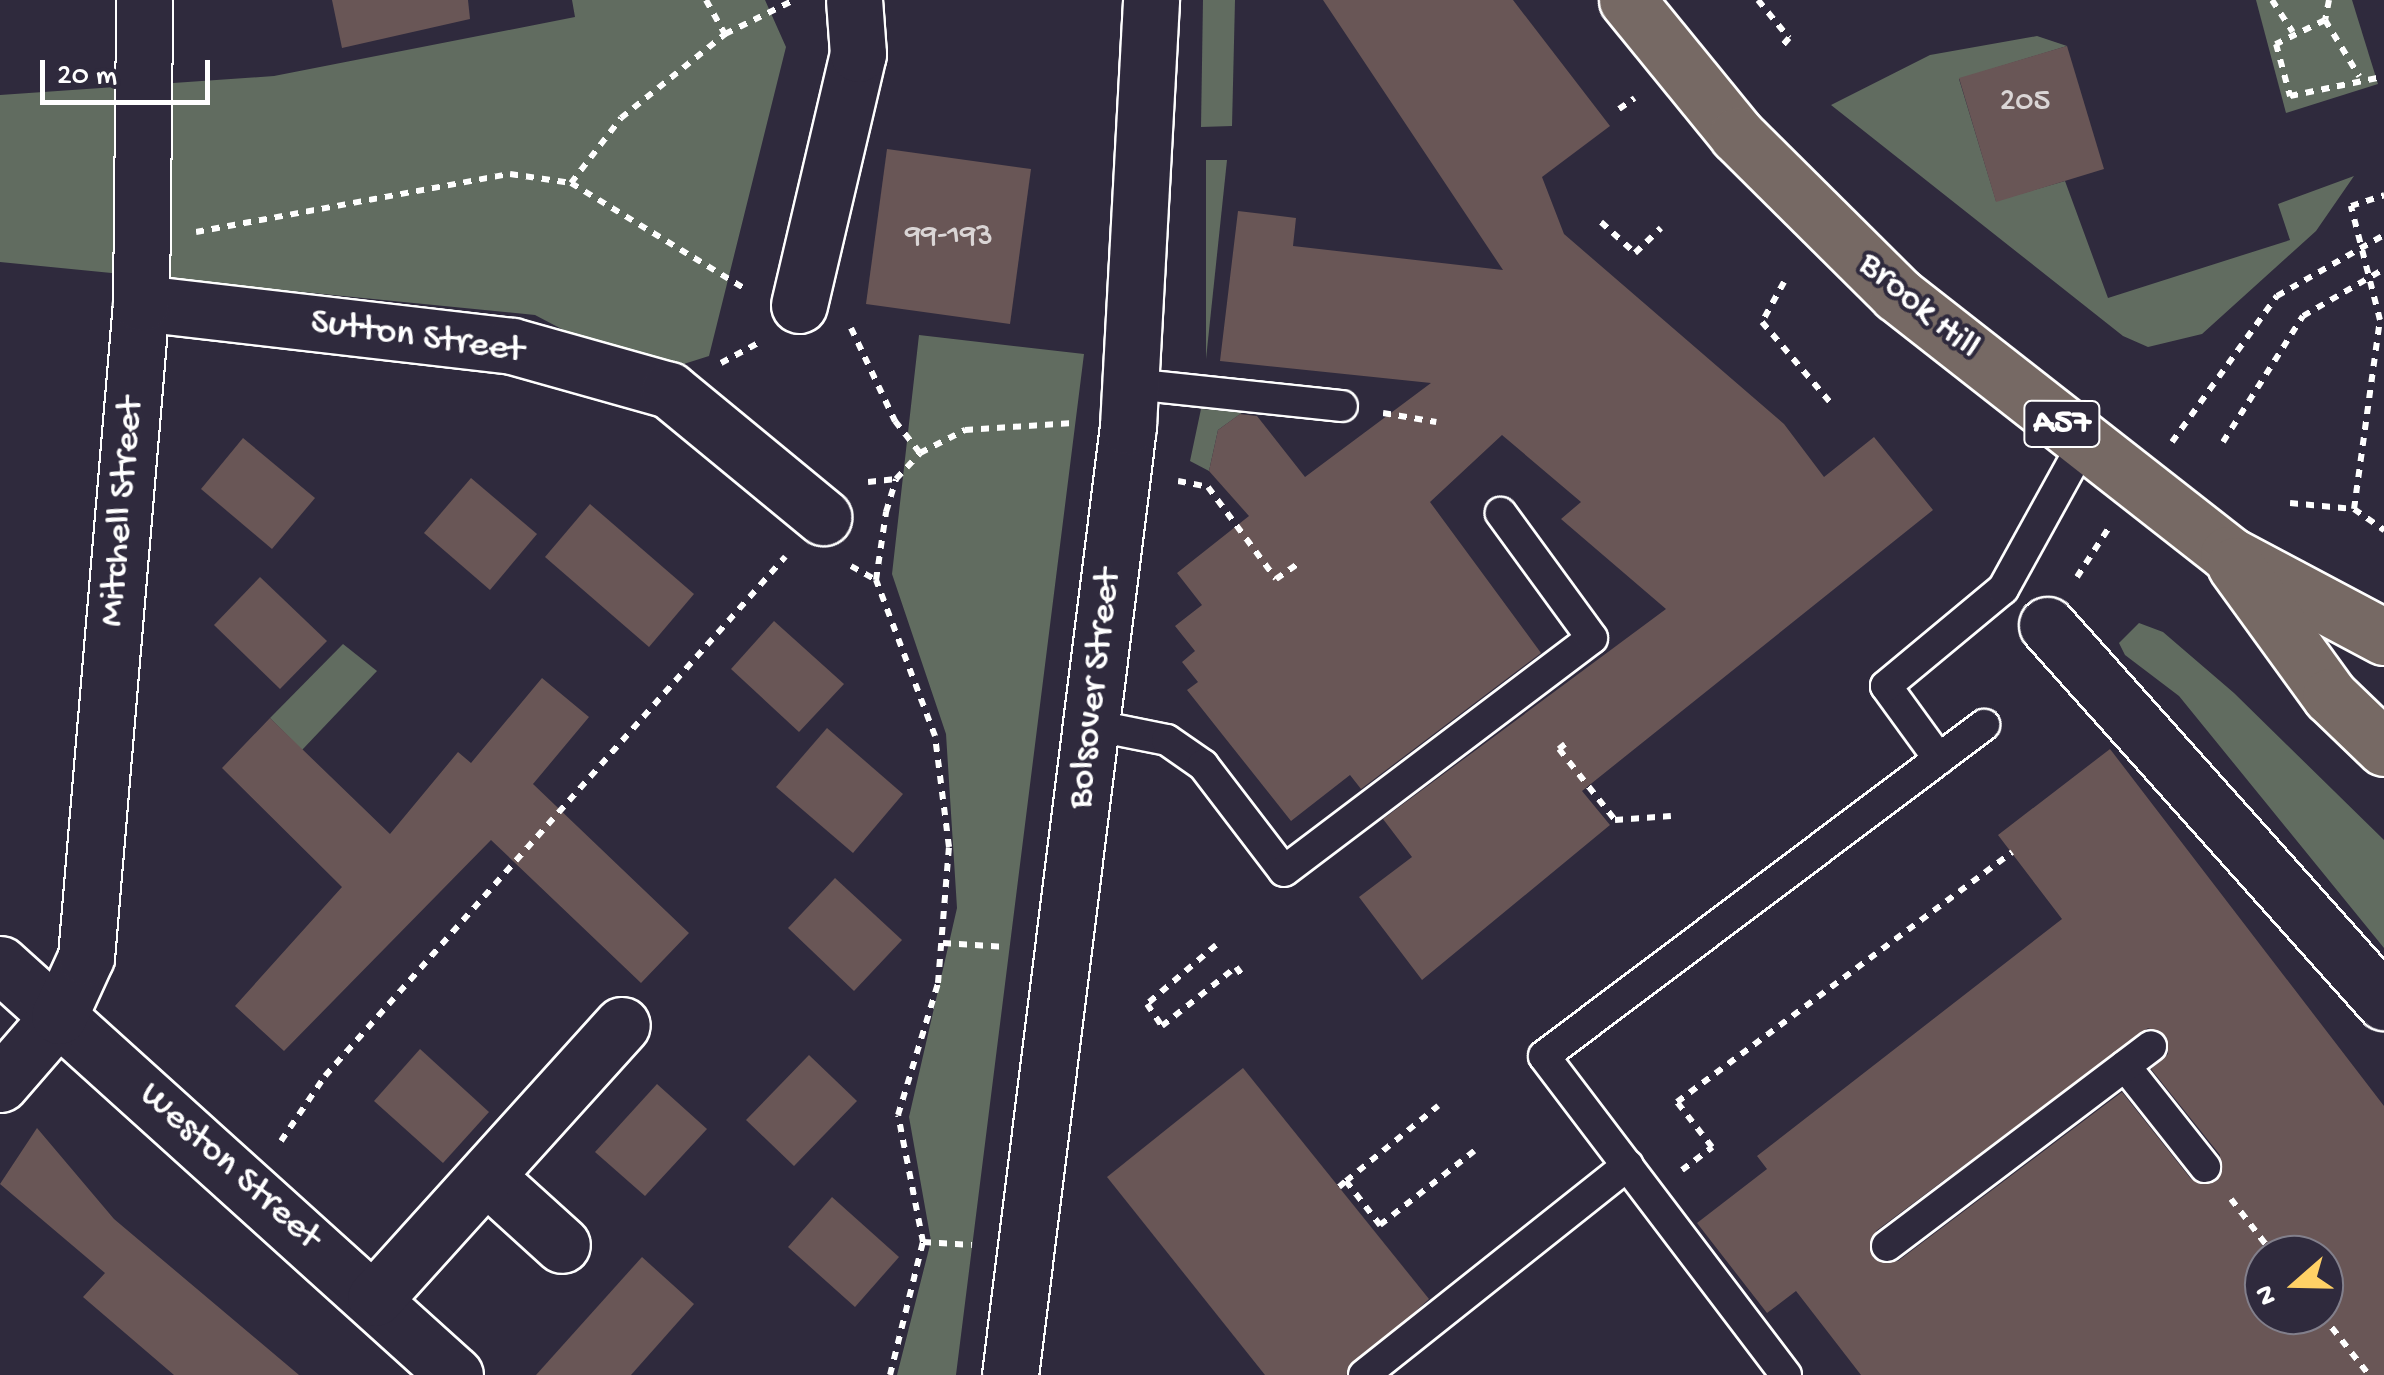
<!DOCTYPE html>
<style>
body{margin:0}
#map{position:relative;width:2384px;height:1375px;overflow:hidden;background:#2f2a3d;font-family:"Gochi Hand",sans-serif}
div>[style]{position:absolute}
[style*='--x']{left:calc(var(--x)*1px);top:calc(var(--y)*1px);width:calc(var(--w)*1px);rotate:calc(var(--a)*1deg)}
.green>*{inset:0;background:#616c60}
.building>*{inset:0;background:#695656}
.path>*{height:6px;margin-top:-3px;transform-origin:0;background:repeating-linear-gradient(90deg,#fff 0 8px,transparent 0 16px)}
.roads{filter:drop-shadow(2px 0 #fff) drop-shadow(-2px 0 #fff) drop-shadow(0 2px #fff) drop-shadow(0 -2px #fff)}
.lane>*{height:30px;margin:-15px;padding:0 15px;transform-origin:15px;border-radius:15px;background:#2f2a3d}
.street>*{height:55px;margin:-27.5px;padding:0 27.5px;transform-origin:27.5px;border-radius:27.5px;background:#2f2a3d}
.secondary>*{height:55px;margin:-27.5px;padding:0 27.5px;transform-origin:27.5px;border-radius:27.5px;background:#2f2a3d}
.primary>*{height:55px;margin:-27.5px;padding:0 27.5px;transform-origin:27.5px;border-radius:27.5px;background:#766964}
span{translate:-50% -50%;white-space:nowrap;text-align:center;line-height:1.15;-webkit-text-stroke:8px #2f2a3d;paint-order:stroke}
.number-label{font-size:32px;color:#dad5d5}
.number-label span{-webkit-text-stroke-width:0}
.shield-label span{padding:2px 8px;background:#2f2a3d;border:2px solid;border-radius:8px;-webkit-text-stroke-width:0}
.shield-label{font-size:35px;color:#fff;font-weight:700}
.street-label{font-size:38px;color:#fff}
.north{position:absolute;left:2244px;top:1235px;width:100px;height:100px;box-sizing:border-box;background:#2f2a3d;border:2px solid #827f8b;border-radius:50%;rotate:250deg;font-size:28px;font-weight:700;line-height:40px;text-align:center;color:#fff}
.north::after{content:'';display:block;margin:auto;width:35px;height:45px;background:#ffd166;clip-path:polygon(50% 0,100% 100%,50% 72%,0 100%)}
.scale{position:absolute;left:40px;top:60px;width:170px;height:45px;box-sizing:border-box;border:5px solid #fff;border-top:0;padding-left:12px;font-size:30px;line-height:35px;white-space:nowrap;color:#fff;-webkit-text-stroke:8px #2f2a3d;paint-order:stroke}
</style>
<div id="map">
<div class="green">
<i style="clip-path:polygon(572px 0,765px 0,786px 47px,709px 356px,649px 375px,535px 315px,0 262px,0 95px,274px 76px,575px 17px)"></i>
<i style="clip-path:polygon(1203px 0,1235px 0,1232px 126px,1201px 127px)"></i>
<i style="clip-path:polygon(2256px 0,2352px 0,2378px 84px,2286px 113px)"></i>
<i style="clip-path:polygon(2037px 36px,2067px 46px,1959px 79px,1996px 201px,2065px 181px,2108px 298px,2290px 240px,2278px 204px,2354px 176px,2316px 231px,2202px 334px,2148px 347px,2123px 336px,1831px 105px,1930px 55px)"></i>
<i style="clip-path:polygon(1206px 160px,1227px 160px,1206px 359px)"></i>
<i style="clip-path:polygon(919px 335px,1084px 354px,956px 1375px,897px 1375px,931px 1241px,909px 1117px,957px 908px,946px 734px,892px 574px)"></i>
<i style="clip-path:polygon(1201px 409px,1243px 412px,1218px 430px,1209px 471px,1190px 461px)"></i>
<i style="clip-path:polygon(2139px 623px,2163px 632px,2234px 693px,2384px 840px,2384px 948px,2179px 696px,2125px 655px,2119px 643px)"></i>
<i style="clip-path:polygon(343px 644px,377px 671px,302px 750px,270px 718px)"></i>
</div>
<div class="building">
<i style="clip-path:polygon(332px 0,468px 0,470px 19px,342px 48px)"></i>
<i style="clip-path:polygon(1323px 0,1513px 0,1610px 126px,1542px 177px,1564px 234px,1784px 424px,1824px 477px,1874px 437px,1933px 510px,1582px 791px,1610px 825px,1422px 980px,1359px 897px,1412px 857px,1383px 819px,1666px 609px,1561px 519px,1581px 502px,1502px 435px,1430px 502px,1541px 653px,1361px 789px,1350px 775px,1291px 821px,1187px 690px,1198px 682px,1182px 662px,1195px 651px,1175px 626px,1202px 605px,1177px 573px,1249px 516px,1209px 471px,1218px 430px,1240px 414px,1257px 416px,1305px 477px,1431px 383px,1220px 361px,1238px 211px,1296px 218px,1293px 246px,1503px 270px)"></i>
<i style="clip-path:polygon(2067px 46px,2104px 169px,1996px 202px,1959px 78px)"></i>
<i style="clip-path:polygon(887px 149px,1031px 169px,1010px 324px,866px 304px)"></i>
<i style="clip-path:polygon(243px 438px,315px 498px,272px 549px,201px 489px)"></i>
<i style="clip-path:polygon(471px 478px,537px 534px,490px 590px,424px 533px)"></i>
<i style="clip-path:polygon(590px 504px,694px 594px,649px 647px,545px 557px)"></i>
<i style="clip-path:polygon(260px 577px,327px 641px,280px 689px,214px 625px)"></i>
<i style="clip-path:polygon(774px 621px,844px 684px,799px 732px,731px 669px)"></i>
<i style="clip-path:polygon(542px 678px,589px 717px,533px 784px,689px 933px,641px 983px,491px 840px,284px 1051px,235px 1006px,342px 887px,222px 768px,270px 718px,390px 834px,458px 752px,471px 763px)"></i>
<i style="clip-path:polygon(827px 728px,903px 794px,853px 853px,776px 787px)"></i>
<i style="clip-path:polygon(evenodd,2110px 749px,2384px 1106px,2384px 1375px,1861px 1375px,1796px 1291px,1767px 1313px,1697px 1223px,1767px 1169px,1757px 1156px,2062px 919px,1998px 835px,2110px 749px,2148px 1028px,2166px 1036px,2168px 1054px,2151px 1069px,2220px 1155px,2217px 1181px,2191px 1179px,2122px 1092px,1898px 1261px,1873px 1258px,1876px 1231px,2148px 1028px,2110px 749px,2264px 1255px,2324px 1255px,2324px 1315px,2264px 1315px,2264px 1255px)"></i>
<i style="clip-path:polygon(835px 878px,902px 940px,854px 991px,788px 928px)"></i>
<i style="clip-path:polygon(420px 1049px,489px 1112px,443px 1163px,374px 1101px)"></i>
<i style="clip-path:polygon(809px 1055px,857px 1101px,794px 1166px,746px 1120px)"></i>
<i style="clip-path:polygon(1243px 1068px,1429px 1299px,1346px 1375px,1265px 1375px,1107px 1177px)"></i>
<i style="clip-path:polygon(657px 1084px,707px 1129px,645px 1196px,595px 1152px)"></i>
<i style="clip-path:polygon(37px 1128px,114px 1219px,299px 1375px,174px 1375px,83px 1297px,105px 1273px,0 1184px)"></i>
<i style="clip-path:polygon(832px 1197px,899px 1257px,855px 1307px,788px 1247px)"></i>
<i style="clip-path:polygon(642px 1257px,694px 1304px,631px 1375px,536px 1375px)"></i>
</div>
<div class="path">
<i style="--x:706;--y:0;--w:39;--a:61"></i>
<i style="--x:1758;--y:0;--w:49;--a:50.8"></i>
<i style="--x:1789;--y:38;--w:11;--a:131"></i>
<i style="--x:2272;--y:0;--w:38;--a:57"></i>
<i style="--x:2329;--y:0;--w:20;--a:101"></i>
<i style="--x:2325;--y:20;--w:55;--a:153.9"></i>
<i style="--x:2276;--y:44;--w:54;--a:74.9"></i>
<i style="--x:2290;--y:96;--w:89;--a:-11.7"></i>
<i style="--x:2325;--y:20;--w:66;--a:58.7"></i>
<i style="--x:1619;--y:109;--w:19;--a:-35"></i>
<i style="--x:571;--y:183;--w:82;--a:-52.4"></i>
<i style="--x:621;--y:118;--w:134;--a:-38.9"></i>
<i style="--x:725;--y:34;--w:77;--a:-26.2"></i>
<i style="--x:1601;--y:222;--w:46;--a:42.4"></i>
<i style="--x:1635;--y:253;--w:36;--a:-44"></i>
<i style="--x:196;--y:232;--w:319;--a:-10.5"></i>
<i style="--x:510;--y:174;--w:62;--a:8.4"></i>
<i style="--x:571;--y:183;--w:206;--a:31.3"></i>
<i style="--x:1784;--y:282;--w:46;--a:118.8"></i>
<i style="--x:1762;--y:322;--w:111;--a:49.7"></i>
<i style="--x:851;--y:328;--w:103;--a:64.7"></i>
<i style="--x:895;--y:421;--w:41;--a:52"></i>
<i style="--x:721;--y:363;--w:42;--a:-28.4"></i>
<i style="--x:1383;--y:413;--w:54;--a:9.6"></i>
<i style="--x:2172;--y:442;--w:180;--a:-54.3"></i>
<i style="--x:2277;--y:296;--w:123;--a:-29.7"></i>
<i style="--x:2223;--y:442;--w:149;--a:-57.6"></i>
<i style="--x:2303;--y:316;--w:94;--a:-30.1"></i>
<i style="--x:1178;--y:481;--w:31;--a:11"></i>
<i style="--x:1208;--y:487;--w:114;--a:53.5"></i>
<i style="--x:1276;--y:579;--w:28;--a:-35"></i>
<i style="--x:868;--y:482;--w:28;--a:-6"></i>
<i style="--x:2290;--y:503;--w:64;--a:5.4"></i>
<i style="--x:2354;--y:509;--w:37;--a:35"></i>
<i style="--x:2354;--y:509;--w:191;--a:-82.2"></i>
<i style="--x:2380;--y:320;--w:118;--a:-104.3"></i>
<i style="--x:2351;--y:206;--w:35;--a:-18"></i>
<i style="--x:851;--y:566;--w:29;--a:29"></i>
<i style="--x:2077;--y:577;--w:57;--a:-57.1"></i>
<i style="--x:1565;--y:744;--w:8;--a:140"></i>
<i style="--x:1559;--y:749;--w:90;--a:51.7"></i>
<i style="--x:1615;--y:820;--w:56;--a:-4.1"></i>
<i style="--x:943;--y:943;--w:63;--a:3.6"></i>
<i style="--x:1216;--y:945;--w:91;--a:139.5"></i>
<i style="--x:1147;--y:1004;--w:27;--a:56"></i>
<i style="--x:1162;--y:1026;--w:95;--a:-38.6"></i>
<i style="--x:1236;--y:967;--w:14;--a:54"></i>
<i style="--x:281;--y:1141;--w:78;--a:-55.9"></i>
<i style="--x:325;--y:1076;--w:694;--a:-48.45"></i>
<i style="--x:1682;--y:1170;--w:38;--a:-37"></i>
<i style="--x:1712;--y:1147;--w:57;--a:-127.9"></i>
<i style="--x:1677;--y:1102;--w:418;--a:-36.7"></i>
<i style="--x:1346;--y:1181;--w:119;--a:-39.2"></i>
<i style="--x:1339;--y:1187;--w:9;--a:-41"></i>
<i style="--x:1346;--y:1181;--w:56;--a:52.3"></i>
<i style="--x:1380;--y:1225;--w:120;--a:-38.2"></i>
<i style="--x:2231;--y:1199;--w:71;--a:52.5"></i>
<i style="--x:923;--y:1242;--w:49;--a:3.5"></i>
<i style="--x:2322;--y:1315;--w:76;--a:51.9"></i>
<i style="--x:890;--y:1375;--w:137;--a:-76.1"></i>
<i style="--x:923;--y:1242;--w:129;--a:-101.1"></i>
<i style="--x:898;--y:1115;--w:138;--a:-73.1"></i>
<i style="--x:938;--y:983;--w:136;--a:-85.4"></i>
<i style="--x:949;--y:847;--w:112;--a:-97.2"></i>
<i style="--x:935;--y:736;--w:167;--a:-110.7"></i>
<i style="--x:876;--y:580;--w:69;--a:-81.6"></i>
<i style="--x:886;--y:512;--w:34;--a:-73"></i>
<i style="--x:896;--y:479;--w:35;--a:-47"></i>
<i style="--x:920;--y:453;--w:51;--a:-27.1"></i>
<i style="--x:965;--y:430;--w:108;--a:-3.7"></i>
</div>
<div class="roads">
<div class="lane">
<i style="--x:1132;--y:384;--w:211;--a:6"></i>
<i style="--x:1092;--y:725;--w:76;--a:11.3"></i>
<i style="--x:1167;--y:740;--w:44;--a:34.8"></i>
<i style="--x:1203;--y:765;--w:133;--a:52.6"></i>
<i style="--x:1284;--y:871;--w:386;--a:-37.1"></i>
<i style="--x:1592;--y:638;--w:155;--a:-126.1"></i>
<i style="--x:1939;--y:759;--w:90;--a:-126"></i>
<i style="--x:1886;--y:686;--w:152;--a:-39.7"></i>
<i style="--x:2003;--y:589;--w:168;--a:-61.1"></i>
<i style="--x:2125;--y:1066;--w:129;--a:51.6"></i>
<i style="--x:1887;--y:1246;--w:331;--a:-37.1"></i>
<i style="--x:1364;--y:1375;--w:337;--a:-38.5"></i>
<i style="--x:1786;--y:1375;--w:400;--a:-127.2"></i>
<i style="--x:1544;--y:1056;--w:551;--a:-36.95"></i>
</div>
<div class="street">
<i style="--x:141;--y:303;--w:373;--a:6.6"></i>
<i style="--x:512;--y:346;--w:163;--a:15.7"></i>
<i style="--x:669;--y:390;--w:200;--a:39.5"></i>
<i style="--x:799;--y:305;--w:258;--a:-76.8"></i>
<i style="--x:858;--y:54;--w:54;--a:-94.2"></i>
<i style="--x:2047;--y:625;--w:506;--a:48.21"></i>
<i style="--x:0;--y:964;--w:613;--a:42.09"></i>
<i style="--x:0;--y:1084;--w:90;--a:-49.1"></i>
<i style="--x:59;--y:1016;--w:65;--a:-65.4"></i>
<i style="--x:86;--y:957;--w:656;--a:-85.19"></i>
<i style="--x:141;--y:303;--w:303;--a:-89.4"></i>
<i style="--x:487;--y:1177;--w:101;--a:42.2"></i>
<i style="--x:375;--y:1298;--w:368;--a:-47.9"></i>
</div>
<div class="secondary">
<i style="--x:1010;--y:1375;--w:956;--a:-82.91"></i>
<i style="--x:1128;--y:426;--w:427;--a:-86.9"></i>
</div>
<div class="primary">
<i style="--x:1627;--y:0;--w:174;--a:50.8"></i>
<i style="--x:1737;--y:135;--w:226;--a:44.8"></i>
<i style="--x:1897;--y:294;--w:421;--a:38.1"></i>
<i style="--x:2228;--y:554;--w:177;--a:28"></i>
<i style="--x:2235;--y:565;--w:162;--a:54.1"></i>
<i style="--x:2330;--y:696;--w:75;--a:43.9"></i>
</div>
</div>
<div class="number-label">
<span style="left:2025px;top:102px">205</span>
<span style="left:949px;top:237px">99-193</span>
</div>
<div class="shield-label">
<span style="left:2062px;top:424px">A57</span>
</div>
<div class="street-label">
<span style="left:1918px;top:307px;rotate:40deg">Brook Hill</span>
<span style="left:417px;top:338px;rotate:8deg">Sutton Street</span>
<span style="left:123px;top:512px;rotate:-85deg">Mitchell Street</span>
<span style="left:1096px;top:689px;rotate:-83deg">Bolsover Street</span>
<span style="left:229px;top:1167px;rotate:42deg">Weston Street</span>
</div>
<div class="north">N</div>
<div class="scale">20 m</div>
</div>
